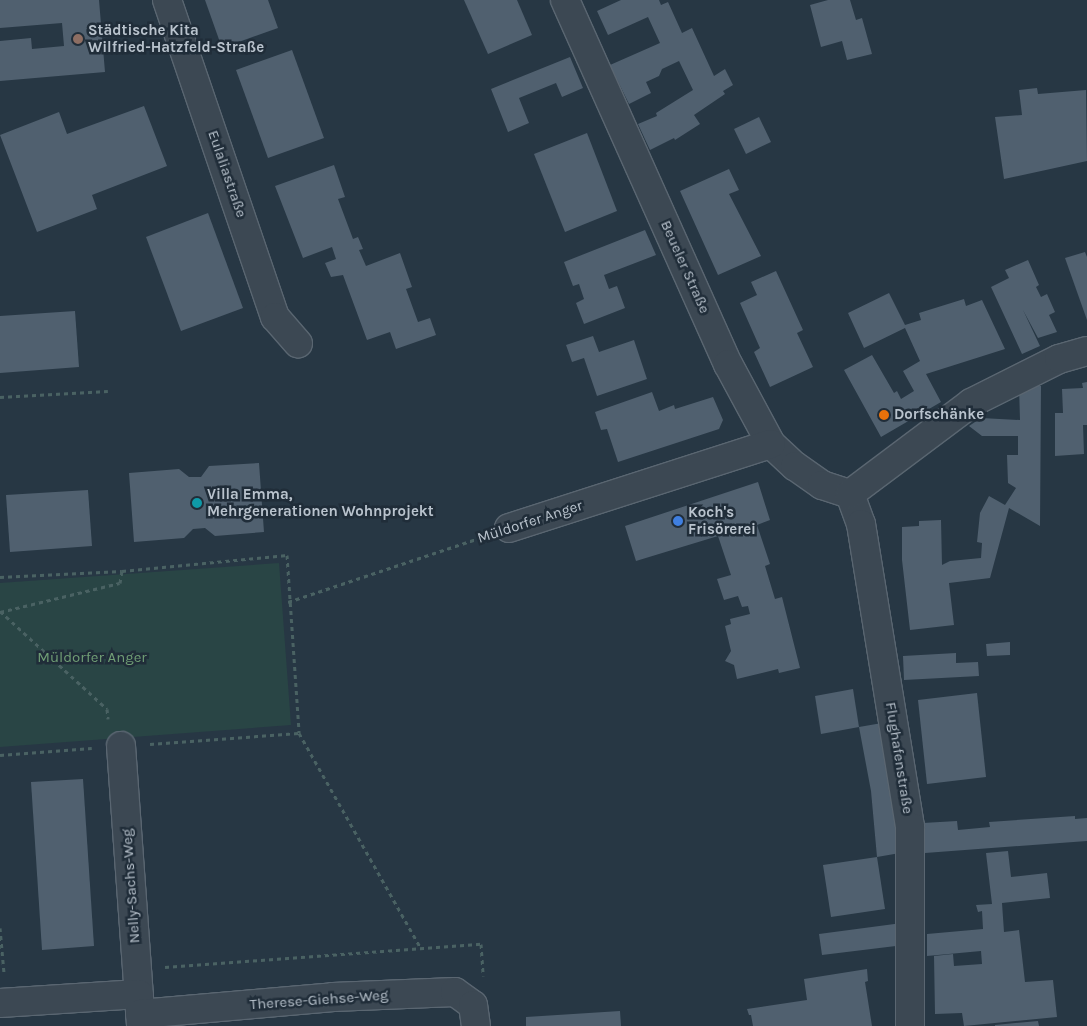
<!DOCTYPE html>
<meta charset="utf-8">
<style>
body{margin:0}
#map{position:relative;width:1087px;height:1026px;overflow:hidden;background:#273744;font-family:Karla,sans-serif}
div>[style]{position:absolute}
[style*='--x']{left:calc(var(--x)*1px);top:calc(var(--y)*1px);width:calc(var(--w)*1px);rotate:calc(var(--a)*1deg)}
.green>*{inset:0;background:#294545}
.building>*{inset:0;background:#50606f}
.path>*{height:3px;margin-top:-1.5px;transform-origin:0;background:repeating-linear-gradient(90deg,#4a6263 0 4px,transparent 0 8px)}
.roads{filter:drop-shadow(1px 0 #5a6671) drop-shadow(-1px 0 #5a6671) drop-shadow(0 1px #5a6671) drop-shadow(0 -1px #5a6671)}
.minor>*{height:28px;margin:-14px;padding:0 14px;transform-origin:14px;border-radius:14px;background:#3c4853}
.dots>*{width:14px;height:14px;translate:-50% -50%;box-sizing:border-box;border:2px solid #202d39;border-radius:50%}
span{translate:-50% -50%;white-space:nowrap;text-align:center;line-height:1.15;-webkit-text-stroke:5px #202d39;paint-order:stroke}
.poi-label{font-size:15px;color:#b9c3cd;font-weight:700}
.left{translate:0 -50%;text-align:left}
.street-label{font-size:15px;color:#b9c3cd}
.park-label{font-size:15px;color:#709e75}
</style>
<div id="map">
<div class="green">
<i style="clip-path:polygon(279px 563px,291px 725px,0 747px,0 583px)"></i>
</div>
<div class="building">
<i style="clip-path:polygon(0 0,99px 0,105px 72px,0 81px,0 41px,31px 38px,32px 49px,64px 46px,62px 23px,0 28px)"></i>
<i style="clip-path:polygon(205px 0,268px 0,278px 28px,222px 48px)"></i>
<i style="clip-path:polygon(464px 0,517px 0,532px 35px,488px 54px)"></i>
<i style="clip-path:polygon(621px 0,659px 0,661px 5px,668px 2px,682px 33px,692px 28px,714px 76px,725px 69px,733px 85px,723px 91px,725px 94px,694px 115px,700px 124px,675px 140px,674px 138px,650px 150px,638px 124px,657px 116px,656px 113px,693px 90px,679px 61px,662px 69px,659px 76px,646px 82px,651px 93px,629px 104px,610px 65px,660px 43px,648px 17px,608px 35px,597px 11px)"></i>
<i style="clip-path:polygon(828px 0,850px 0,856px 20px,862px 18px,872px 54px,847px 60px,842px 41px,821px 47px,810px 5px)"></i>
<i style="clip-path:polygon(292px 50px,324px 138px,268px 158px,236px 70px)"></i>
<i style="clip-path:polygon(570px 57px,583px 88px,562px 97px,556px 83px,519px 98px,529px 123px,508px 132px,491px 89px)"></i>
<i style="clip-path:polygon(1037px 88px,1038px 94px,1086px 90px,1087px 161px,1004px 179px,995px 117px,1022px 115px,1019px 90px)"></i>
<i style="clip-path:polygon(144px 106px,167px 166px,92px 195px,97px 209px,37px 232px,0 135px,59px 112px,67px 134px)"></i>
<i style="clip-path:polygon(759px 117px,771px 142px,746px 154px,734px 129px)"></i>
<i style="clip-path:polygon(587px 133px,617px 211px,565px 232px,534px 154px)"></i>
<i style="clip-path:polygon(334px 165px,345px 197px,338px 199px,353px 239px,358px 237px,363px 249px,359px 250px,366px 266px,400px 253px,412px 287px,406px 289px,418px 322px,430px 318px,436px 335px,396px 349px,390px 332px,367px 340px,343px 275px,331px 277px,325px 263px,336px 259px,332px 247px,303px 258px,275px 186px)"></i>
<i style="clip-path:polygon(729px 169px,739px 190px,729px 194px,761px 256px,718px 275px,680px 191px)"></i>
<i style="clip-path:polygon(208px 213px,243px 308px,181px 331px,146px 237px)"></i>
<i style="clip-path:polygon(645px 230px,656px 255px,604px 275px,609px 289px,617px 286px,625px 308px,584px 324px,576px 303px,584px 299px,579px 284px,573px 286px,564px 262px)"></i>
<i style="clip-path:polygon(1085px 252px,1087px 257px,1087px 320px,1065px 258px)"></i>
<i style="clip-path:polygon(1028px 260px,1039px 285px,1036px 287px,1041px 297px,1047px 294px,1055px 312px,1049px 315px,1057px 332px,1038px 338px,1023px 310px,1040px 346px,1022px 354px,991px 287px,1009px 278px,1005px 270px)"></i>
<i style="clip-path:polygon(776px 271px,803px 330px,797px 333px,813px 367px,770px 387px,754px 352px,760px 348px,740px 303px,757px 295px,751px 282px)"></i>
<i style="clip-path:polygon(889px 293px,905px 325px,921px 320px,919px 313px,964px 299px,966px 306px,982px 300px,1005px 349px,926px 374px,941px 402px,881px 437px,844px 370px,872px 355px,894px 393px,897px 391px,901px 399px,914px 391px,903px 371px,920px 361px,905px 328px,864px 348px,848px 313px)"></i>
<i style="clip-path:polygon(75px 311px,79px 367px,0 373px,0 316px)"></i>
<i style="clip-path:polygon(593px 336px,599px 352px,634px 340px,647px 379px,597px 396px,584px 358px,572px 362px,566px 345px)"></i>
<i style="clip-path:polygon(1087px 382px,1087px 425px,1083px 425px,1084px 454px,1055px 456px,1055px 413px,1063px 413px,1062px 389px,1083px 388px,1082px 383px)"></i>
<i style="clip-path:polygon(1019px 386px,1041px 386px,1040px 526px,1009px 508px,990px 578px,949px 583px,954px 625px,910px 630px,902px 560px,902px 527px,919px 526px,919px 521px,941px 520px,942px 565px,950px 561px,981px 558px,982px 543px,977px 542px,980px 513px,989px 496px,1005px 505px,1016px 488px,1008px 483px,1007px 455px,1018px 455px,1018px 436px,982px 436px,969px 426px,981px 418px,1020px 420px)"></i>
<i style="clip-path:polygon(652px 392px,659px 411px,674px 405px,675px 409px,713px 397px,723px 420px,719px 429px,618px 462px,607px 429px,601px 430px,595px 412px)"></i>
<i style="clip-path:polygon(259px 463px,264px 532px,215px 536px,205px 528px,193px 529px,184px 538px,134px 542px,129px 473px,179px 469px,189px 477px,201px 477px,209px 466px)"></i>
<i style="clip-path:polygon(758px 482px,770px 520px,757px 525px,770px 564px,765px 566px,775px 599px,782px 597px,800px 668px,779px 673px,778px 669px,737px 679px,734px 665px,725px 661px,731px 651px,725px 626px,731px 624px,730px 619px,750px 614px,748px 606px,742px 607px,738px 596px,724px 600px,717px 579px,731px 575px,718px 536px,636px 561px,625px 526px)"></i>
<i style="clip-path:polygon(88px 490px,92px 546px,10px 552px,6px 495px)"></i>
<i style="clip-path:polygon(1010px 642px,1010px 655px,987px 656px,986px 644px)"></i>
<i style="clip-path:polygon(956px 653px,956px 663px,978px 662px,979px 676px,904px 680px,903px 656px)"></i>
<i style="clip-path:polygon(853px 689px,859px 727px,821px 734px,815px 696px)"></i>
<i style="clip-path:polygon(977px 693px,986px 777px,927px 784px,918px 700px)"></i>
<i style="clip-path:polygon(882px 723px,900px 853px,877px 857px,871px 791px,859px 727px)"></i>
<i style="clip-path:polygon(83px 779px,94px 946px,42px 950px,31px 782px)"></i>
<i style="clip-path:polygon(1075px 816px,1075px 819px,1087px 818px,1087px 841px,925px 853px,923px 823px,957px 821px,958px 830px,990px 827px,989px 822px)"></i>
<i style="clip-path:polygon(1008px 851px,1011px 877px,1047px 873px,1050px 898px,1002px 903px,1004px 932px,1019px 930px,1025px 982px,1053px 980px,1057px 1017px,964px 1026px,962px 1013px,935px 1014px,934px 956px,953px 954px,954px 966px,982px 964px,981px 951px,927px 956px,927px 934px,983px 929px,982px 911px,978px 912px,976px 905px,992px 904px,986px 853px)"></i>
<i style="clip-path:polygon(877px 857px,885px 909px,831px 917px,823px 865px)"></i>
<i style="clip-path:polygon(902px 923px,904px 945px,822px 955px,819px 934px)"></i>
<i style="clip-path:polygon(867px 969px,868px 981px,865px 982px,872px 1026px,753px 1026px,751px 1015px,749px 1015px,747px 1009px,807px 1000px,804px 979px)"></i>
<i style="clip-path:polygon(620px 1011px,621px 1026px,526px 1026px,526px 1017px)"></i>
<i style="clip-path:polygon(1038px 1021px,1039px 1026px,995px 1026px,995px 1025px)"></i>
</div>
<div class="path">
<i style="--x:0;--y:397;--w:108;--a:-3.2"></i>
<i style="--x:0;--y:577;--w:122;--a:-2.8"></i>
<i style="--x:122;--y:571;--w:166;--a:-5.5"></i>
<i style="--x:287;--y:555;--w:178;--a:86.1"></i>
<i style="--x:299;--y:733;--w:248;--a:60.5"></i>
<i style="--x:288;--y:602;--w:205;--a:-18.5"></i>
<i style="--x:0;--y:611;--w:145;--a:42.5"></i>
<i style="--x:107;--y:709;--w:10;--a:84"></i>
<i style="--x:0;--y:612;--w:123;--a:-13.6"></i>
<i style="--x:120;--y:583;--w:12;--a:-81"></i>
<i style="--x:150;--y:744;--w:149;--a:-4.2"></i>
<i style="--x:0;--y:755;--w:92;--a:-4.4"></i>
<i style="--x:0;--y:928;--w:45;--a:84.9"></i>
<i style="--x:165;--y:967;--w:317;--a:-4.2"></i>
<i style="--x:481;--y:944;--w:32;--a:86"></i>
</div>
<div class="roads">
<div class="minor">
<i style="--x:167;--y:0;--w:335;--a:71.2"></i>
<i style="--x:275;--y:317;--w:35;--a:49"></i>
<i style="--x:565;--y:0;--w:399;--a:65.9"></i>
<i style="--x:728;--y:364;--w:91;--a:61.7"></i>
<i style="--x:771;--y:444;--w:33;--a:43"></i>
<i style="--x:795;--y:466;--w:33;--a:35"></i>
<i style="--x:822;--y:485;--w:29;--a:18"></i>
<i style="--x:850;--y:494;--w:32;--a:70"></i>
<i style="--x:861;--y:524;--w:307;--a:80.8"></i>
<i style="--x:910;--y:827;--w:199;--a:90"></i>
<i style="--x:850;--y:494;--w:151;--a:-36.9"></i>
<i style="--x:971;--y:403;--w:98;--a:-26.6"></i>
<i style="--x:1059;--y:359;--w:29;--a:-16"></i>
<i style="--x:509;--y:528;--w:275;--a:-17.8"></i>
<i style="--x:121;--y:746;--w:281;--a:85.9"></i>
<i style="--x:0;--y:1003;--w:139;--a:-3.7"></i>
<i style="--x:140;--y:1014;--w:194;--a:-5"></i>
<i style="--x:333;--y:997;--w:122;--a:-2.3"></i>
<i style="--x:455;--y:992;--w:22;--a:36"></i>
<i style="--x:473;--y:1005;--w:21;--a:82"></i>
</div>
</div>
<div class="dots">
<i style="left:78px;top:39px;background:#8d6e63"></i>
<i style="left:884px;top:415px;background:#e8710a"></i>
<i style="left:197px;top:503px;background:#0f9aa8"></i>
<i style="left:678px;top:521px;background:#3f7fe0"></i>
</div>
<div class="poi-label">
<span class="left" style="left:88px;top:39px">Städtische Kita<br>Wilfried-Hatzfeld-Straße</span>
<span class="left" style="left:894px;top:415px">Dorfschänke</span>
<span class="left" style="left:207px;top:503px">Villa Emma,<br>Mehrgenerationen Wohnprojekt</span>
<span class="left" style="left:688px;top:521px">Koch's<br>Frisörerei</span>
</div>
<div class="street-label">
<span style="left:227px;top:174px;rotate:71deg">Eulaliastraße</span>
<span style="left:685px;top:267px;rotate:66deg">Beueler Straße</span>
<span style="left:530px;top:522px;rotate:-18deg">Müldorfer Anger</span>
<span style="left:899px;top:758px;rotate:81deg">Flughafenstraße</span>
<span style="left:131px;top:886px;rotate:-94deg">Nelly-Sachs-Weg</span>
<span style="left:319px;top:1000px;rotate:-4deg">Therese-Giehse-Weg</span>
</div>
<div class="park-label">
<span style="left:92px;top:658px">Müldorfer Anger</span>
</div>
</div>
